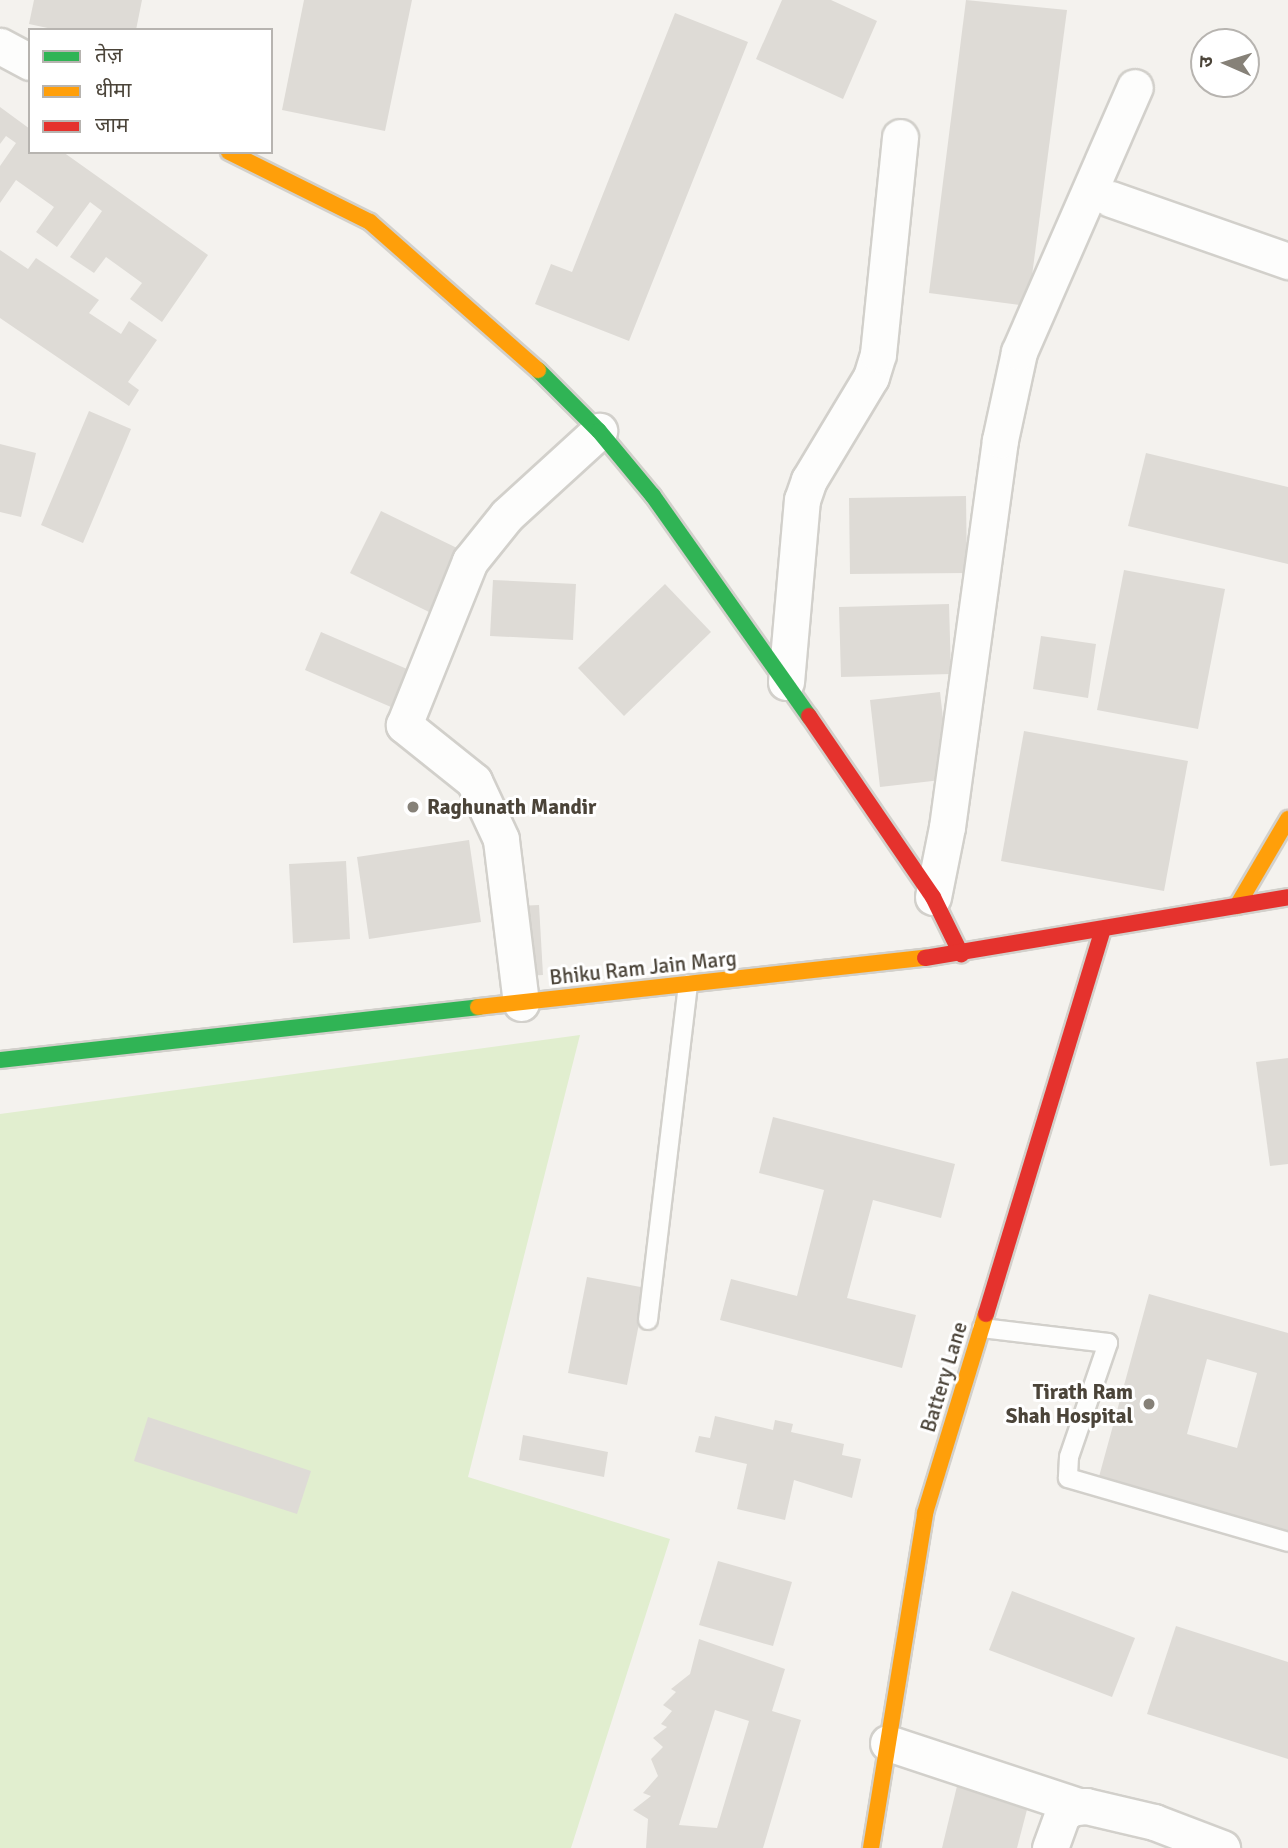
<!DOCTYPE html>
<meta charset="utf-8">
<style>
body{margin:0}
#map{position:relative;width:1288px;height:1848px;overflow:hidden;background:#f4f2ee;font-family:Signika,"Noto Sans Devanagari",sans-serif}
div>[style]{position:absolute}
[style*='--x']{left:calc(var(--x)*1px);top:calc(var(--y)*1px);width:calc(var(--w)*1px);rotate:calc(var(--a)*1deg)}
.green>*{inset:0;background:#e1eecf}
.building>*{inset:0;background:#dedbd6}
.roads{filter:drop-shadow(2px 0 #d2d0cb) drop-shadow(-2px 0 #d2d0cb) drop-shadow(0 2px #d2d0cb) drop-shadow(0 -2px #d2d0cb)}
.lane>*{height:18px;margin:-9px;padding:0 9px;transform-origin:9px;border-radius:9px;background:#fdfdfc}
.street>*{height:35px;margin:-17.5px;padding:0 17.5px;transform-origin:17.5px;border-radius:17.5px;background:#fdfdfc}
.fast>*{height:16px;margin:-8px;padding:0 8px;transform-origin:8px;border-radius:8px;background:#30b455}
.slow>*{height:16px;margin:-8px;padding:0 8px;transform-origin:8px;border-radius:8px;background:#ff9f0a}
.jam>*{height:16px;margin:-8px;padding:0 8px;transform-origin:8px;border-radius:8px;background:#e5322d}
.dots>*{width:19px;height:19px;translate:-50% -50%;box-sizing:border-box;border:4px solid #fff;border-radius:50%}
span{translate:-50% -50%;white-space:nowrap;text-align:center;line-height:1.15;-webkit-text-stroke:6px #fff;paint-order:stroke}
.poi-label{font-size:21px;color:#4b4439;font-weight:700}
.left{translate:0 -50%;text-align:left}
.right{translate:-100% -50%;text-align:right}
.street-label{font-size:21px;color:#4b4439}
.legend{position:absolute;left:28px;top:28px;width:245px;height:126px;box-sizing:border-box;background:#fff;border:2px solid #b7b4b0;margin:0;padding:9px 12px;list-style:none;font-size:21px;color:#4b4439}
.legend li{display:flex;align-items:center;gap:14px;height:35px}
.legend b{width:35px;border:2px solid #b7b4b0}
.north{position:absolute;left:1190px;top:28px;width:70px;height:70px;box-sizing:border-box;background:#fff;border:2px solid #b7b4b0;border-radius:50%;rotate:273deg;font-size:19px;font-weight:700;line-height:28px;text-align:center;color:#4b4439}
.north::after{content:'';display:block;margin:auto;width:24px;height:32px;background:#868178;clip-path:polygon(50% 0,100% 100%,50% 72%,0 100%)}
</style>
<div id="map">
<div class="green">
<i style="clip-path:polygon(580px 1035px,468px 1477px,670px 1539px,571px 1848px,0 1848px,0 1114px)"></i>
</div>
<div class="building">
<i style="clip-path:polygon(34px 0,142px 0,136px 30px,57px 30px,29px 24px)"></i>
<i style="clip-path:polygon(304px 0,412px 0,385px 131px,282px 110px)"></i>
<i style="clip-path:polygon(782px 0,831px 0,877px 21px,843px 99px,756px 59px)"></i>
<i style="clip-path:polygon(966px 0,1067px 10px,1028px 306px,929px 293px)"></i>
<i style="clip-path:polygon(675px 13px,748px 42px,629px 341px,535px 304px,551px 264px,572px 272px)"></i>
<i style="clip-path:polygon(0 107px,30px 129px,30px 152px,63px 152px,208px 255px,162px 322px,130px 299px,142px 283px,106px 257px,94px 273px,70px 257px,102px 211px,90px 202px,57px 247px,36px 232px,54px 207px,16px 180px,0 203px,0 166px,16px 143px,6px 136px,0 144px)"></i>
<i style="clip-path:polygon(0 250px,28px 269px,36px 258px,99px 300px,89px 313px,121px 334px,129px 321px,157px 340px,128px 382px,139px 390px,129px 406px,0 318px)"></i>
<i style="clip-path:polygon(89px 411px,131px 429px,83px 543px,41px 525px)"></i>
<i style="clip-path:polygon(0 444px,36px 453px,21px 517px,0 512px)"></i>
<i style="clip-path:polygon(1146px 453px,1288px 487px,1288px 564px,1128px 526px)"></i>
<i style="clip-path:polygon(966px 496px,967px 573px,850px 574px,849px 498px)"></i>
<i style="clip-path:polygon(381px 511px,459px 549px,429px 612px,350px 573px)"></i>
<i style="clip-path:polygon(1124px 570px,1225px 589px,1198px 729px,1097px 710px)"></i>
<i style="clip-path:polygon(493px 580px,576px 584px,573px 640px,490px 636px)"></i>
<i style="clip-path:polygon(665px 584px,711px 632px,624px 716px,578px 668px)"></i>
<i style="clip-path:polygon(949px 604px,951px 674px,841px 677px,839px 607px)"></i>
<i style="clip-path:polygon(321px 632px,407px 669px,391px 707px,305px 670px)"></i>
<i style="clip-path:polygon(1041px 636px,1096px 644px,1088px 698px,1033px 689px)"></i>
<i style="clip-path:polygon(940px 692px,950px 779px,880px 787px,870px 700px)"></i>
<i style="clip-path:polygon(1024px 731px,1188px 761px,1164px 891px,1001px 861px)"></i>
<i style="clip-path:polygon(469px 840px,481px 922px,369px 939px,357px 857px)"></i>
<i style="clip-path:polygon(346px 861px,350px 939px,293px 943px,289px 864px)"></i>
<i style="clip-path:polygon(539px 905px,543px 975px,522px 976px,518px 906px)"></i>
<i style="clip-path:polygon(1288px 1058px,1288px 1164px,1270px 1166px,1256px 1062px)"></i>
<i style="clip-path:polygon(773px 1117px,955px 1164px,941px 1218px,873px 1200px,847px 1298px,916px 1315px,902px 1368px,720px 1320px,731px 1279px,797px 1296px,824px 1190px,759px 1173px)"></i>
<i style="clip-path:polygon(587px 1277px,646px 1288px,627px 1385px,568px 1373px)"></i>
<i style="clip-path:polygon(evenodd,1149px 1294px,1288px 1333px,1288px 1537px,1097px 1484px,1149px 1294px,1207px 1359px,1257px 1373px,1237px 1448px,1187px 1434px,1207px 1359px)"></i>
<i style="clip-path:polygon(715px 1416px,773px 1430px,775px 1420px,793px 1424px,791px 1432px,844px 1444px,842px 1455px,861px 1459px,852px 1498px,794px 1480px,785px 1520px,737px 1509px,747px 1464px,695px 1452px,699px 1436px,710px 1438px)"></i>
<i style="clip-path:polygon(148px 1417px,311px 1471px,297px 1514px,134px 1461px)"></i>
<i style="clip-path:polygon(523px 1435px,608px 1452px,604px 1477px,519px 1460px)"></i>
<i style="clip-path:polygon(718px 1561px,792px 1582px,773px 1646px,699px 1625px)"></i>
<i style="clip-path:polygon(1012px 1591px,1135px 1638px,1112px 1697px,989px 1650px)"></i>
<i style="clip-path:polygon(1176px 1626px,1288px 1662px,1288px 1759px,1147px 1714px)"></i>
<i style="clip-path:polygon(evenodd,699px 1639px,785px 1669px,772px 1711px,801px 1720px,763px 1848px,646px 1848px,648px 1819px,633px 1810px,651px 1796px,643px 1793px,658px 1776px,651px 1759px,663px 1747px,653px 1738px,667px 1727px,661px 1724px,672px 1711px,663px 1705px,676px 1692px,671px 1689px,690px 1674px,699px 1639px,715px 1710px,749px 1721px,717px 1828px,679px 1825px,715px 1710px)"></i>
<i style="clip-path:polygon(958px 1782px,1029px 1802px,1017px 1848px,942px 1848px)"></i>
</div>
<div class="roads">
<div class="lane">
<i style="--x:648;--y:1320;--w:338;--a:-83.2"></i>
<i style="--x:982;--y:1328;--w:127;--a:6.8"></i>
<i style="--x:1108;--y:1343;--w:120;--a:108.9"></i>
<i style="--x:1069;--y:1457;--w:21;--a:93"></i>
<i style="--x:1068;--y:1478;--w:229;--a:16.2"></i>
</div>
<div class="street">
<i style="--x:0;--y:46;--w:34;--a:28"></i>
<i style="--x:1111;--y:199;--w:188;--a:19.3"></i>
<i style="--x:786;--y:682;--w:183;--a:-85"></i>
<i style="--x:802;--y:500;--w:21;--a:-71"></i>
<i style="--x:809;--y:480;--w:120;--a:-59"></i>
<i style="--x:871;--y:377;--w:24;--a:-73"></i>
<i style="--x:878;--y:354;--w:218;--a:-84.2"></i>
<i style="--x:933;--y:897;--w:71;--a:-78.7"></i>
<i style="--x:947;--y:827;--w:391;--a:-82.2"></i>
<i style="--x:1000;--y:440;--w:90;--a:-77.8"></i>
<i style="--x:1019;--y:352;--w:289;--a:-66.4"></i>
<i style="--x:521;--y:1003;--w:165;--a:-97"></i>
<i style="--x:501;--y:839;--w:64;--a:-115"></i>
<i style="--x:474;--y:781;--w:90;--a:-141.3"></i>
<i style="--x:404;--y:725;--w:177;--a:-68.1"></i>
<i style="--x:470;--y:561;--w:59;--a:-51.2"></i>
<i style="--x:507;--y:515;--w:125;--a:-42.4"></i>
<i style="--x:888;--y:1743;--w:201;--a:18.3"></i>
<i style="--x:1050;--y:1848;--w:35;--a:-70"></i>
<i style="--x:1062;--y:1815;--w:11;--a:-38"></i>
<i style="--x:1071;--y:1808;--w:15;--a:-8"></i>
<i style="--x:1086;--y:1806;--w:70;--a:13.2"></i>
<i style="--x:1154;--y:1822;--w:73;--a:20.9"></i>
</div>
<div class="fast">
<i style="--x:538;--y:370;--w:86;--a:45"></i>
<i style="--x:599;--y:431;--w:85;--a:50.3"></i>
<i style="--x:653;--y:496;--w:270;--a:54.7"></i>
<i style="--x:0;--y:1060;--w:481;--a:-6.3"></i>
</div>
<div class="slow">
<i style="--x:229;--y:152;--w:157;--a:26.4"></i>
<i style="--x:370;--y:222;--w:224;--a:41.4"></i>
<i style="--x:1237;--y:906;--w:101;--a:-59.6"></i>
<i style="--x:478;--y:1007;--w:450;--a:-6.3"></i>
<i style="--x:871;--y:1848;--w:339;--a:-80.8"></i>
<i style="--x:925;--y:1513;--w:208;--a:-73"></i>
</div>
<div class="jam">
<i style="--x:809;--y:716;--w:219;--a:55.6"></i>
<i style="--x:933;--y:897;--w:64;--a:63.8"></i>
<i style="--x:925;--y:958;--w:368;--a:-9.5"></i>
<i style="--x:986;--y:1314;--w:401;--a:-73.1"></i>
</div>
</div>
<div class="dots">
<i style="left:413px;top:807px;background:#868178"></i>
<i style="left:1149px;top:1404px;background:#868178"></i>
</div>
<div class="poi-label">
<span class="left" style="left:427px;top:807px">Raghunath Mandir</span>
<span class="right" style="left:1133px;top:1404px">Tirath Ram<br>Shah Hospital</span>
</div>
<div class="street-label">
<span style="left:643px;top:968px;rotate:-6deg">Bhiku Ram Jain Marg</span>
<span style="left:944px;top:1377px;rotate:-73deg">Battery Lane</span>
</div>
<ul class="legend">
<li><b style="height:9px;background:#30b455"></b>तेज़</li>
<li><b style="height:9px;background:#ff9f0a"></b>धीमा</li>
<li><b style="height:9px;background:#e5322d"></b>जाम</li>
</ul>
<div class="north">उ</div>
</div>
